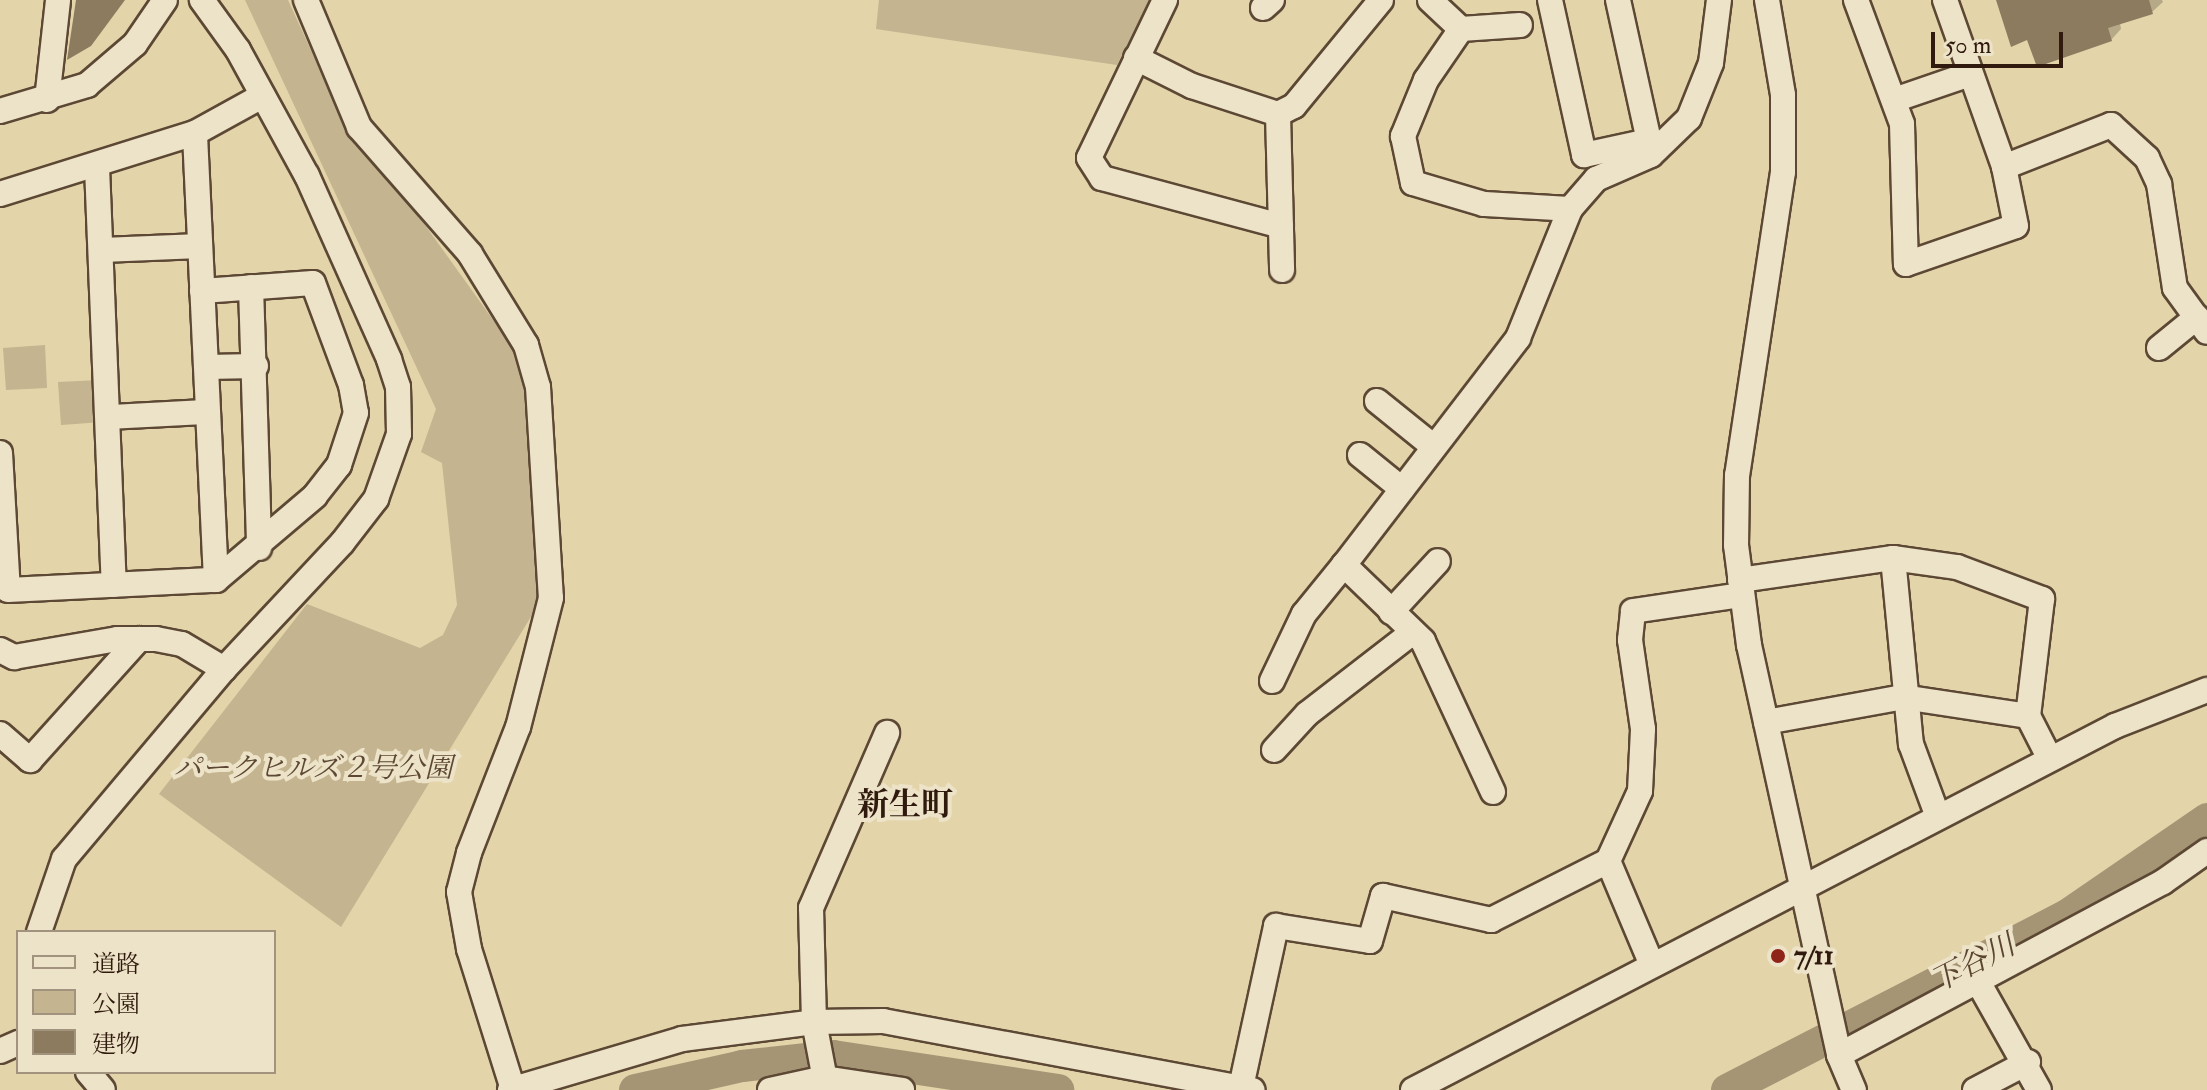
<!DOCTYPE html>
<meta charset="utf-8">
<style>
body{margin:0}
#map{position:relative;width:2207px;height:1090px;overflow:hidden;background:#e3d4aa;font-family:"IM FELL Double Pica","Noto Serif JP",serif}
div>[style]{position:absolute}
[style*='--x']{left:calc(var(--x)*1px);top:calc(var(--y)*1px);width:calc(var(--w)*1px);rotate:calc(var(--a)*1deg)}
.green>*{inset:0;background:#c4b48f}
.shadow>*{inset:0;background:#0003}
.river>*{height:32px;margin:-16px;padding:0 16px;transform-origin:16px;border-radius:16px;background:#a69575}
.building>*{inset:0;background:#8d7b5f}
.roads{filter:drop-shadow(2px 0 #5c4834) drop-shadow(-2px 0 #5c4834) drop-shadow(0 2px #5c4834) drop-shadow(0 -2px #5c4834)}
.minor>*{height:24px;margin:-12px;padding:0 12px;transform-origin:12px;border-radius:12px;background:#ede3c8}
.dots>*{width:22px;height:22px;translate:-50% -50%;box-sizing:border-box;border:4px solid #ede3c8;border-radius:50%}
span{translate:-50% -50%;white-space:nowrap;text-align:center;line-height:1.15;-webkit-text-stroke:8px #ede3c8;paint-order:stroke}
.park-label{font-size:28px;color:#5c4834;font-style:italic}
.poi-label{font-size:28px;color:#2f1a0d;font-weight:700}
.left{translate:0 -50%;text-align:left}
.water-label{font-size:30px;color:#594531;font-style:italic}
.quarter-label{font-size:32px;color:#2f1a0d;font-weight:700}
.legend{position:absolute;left:16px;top:930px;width:260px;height:144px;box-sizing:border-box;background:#ede3c8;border:2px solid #a1937d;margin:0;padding:10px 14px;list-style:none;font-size:24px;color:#2f1a0d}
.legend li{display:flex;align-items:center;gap:16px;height:40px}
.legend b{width:40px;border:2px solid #a1937d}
.scale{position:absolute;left:1931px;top:32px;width:132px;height:36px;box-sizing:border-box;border:4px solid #2f1a0d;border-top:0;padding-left:10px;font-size:24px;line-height:28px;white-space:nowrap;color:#2f1a0d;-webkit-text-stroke:6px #ede3c8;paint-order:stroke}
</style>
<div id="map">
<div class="green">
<i style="clip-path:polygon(245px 0,288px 0,331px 94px,524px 363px,543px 597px,341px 927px,159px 794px,307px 604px,420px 648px,443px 635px,457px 605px,442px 463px,421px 452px,436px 409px)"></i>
<i style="clip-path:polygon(879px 0,1150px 0,1117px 65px,876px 29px)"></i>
<i style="clip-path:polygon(45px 345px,47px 388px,6px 390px,3px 348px)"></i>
<i style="clip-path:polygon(100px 380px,102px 422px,61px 425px,58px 382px)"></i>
</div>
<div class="shadow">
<i style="clip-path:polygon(1998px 0,2162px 0,2163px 2px,2152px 12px,2120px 23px,2121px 29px,2111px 40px,2028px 37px)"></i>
</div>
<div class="river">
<i style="--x:635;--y:1090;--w:110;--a:-12.6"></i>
<i style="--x:742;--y:1066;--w:92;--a:-6.3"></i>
<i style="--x:833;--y:1056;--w:228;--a:8.6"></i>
<i style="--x:1727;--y:1090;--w:381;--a:-27.2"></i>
<i style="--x:2066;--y:916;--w:171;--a:-34.5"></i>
</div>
<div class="building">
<i style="clip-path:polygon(76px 0,125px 0,91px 46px,67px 60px)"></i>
<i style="clip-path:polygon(1996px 0,2149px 0,2153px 14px,2108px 28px,2112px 41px,2037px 67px,2027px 40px,2011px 47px)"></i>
</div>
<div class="roads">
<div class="minor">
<i style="--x:306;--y:0;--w:138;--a:67.3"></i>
<i style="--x:359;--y:127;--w:169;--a:48.8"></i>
<i style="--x:470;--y:254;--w:107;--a:58.4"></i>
<i style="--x:526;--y:345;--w:44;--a:74.1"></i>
<i style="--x:538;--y:387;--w:211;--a:86.5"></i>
<i style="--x:551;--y:598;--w:133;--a:104.3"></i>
<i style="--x:518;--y:727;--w:135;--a:111.3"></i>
<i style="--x:469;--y:853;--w:40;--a:104.4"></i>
<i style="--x:459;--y:892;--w:58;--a:80"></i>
<i style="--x:469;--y:949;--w:147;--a:72.6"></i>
<i style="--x:1165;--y:0;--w:175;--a:115.7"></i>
<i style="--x:1089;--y:158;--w:24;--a:57"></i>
<i style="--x:1102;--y:178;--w:185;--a:15"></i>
<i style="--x:1430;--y:0;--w:42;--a:43.1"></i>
<i style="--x:1461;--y:29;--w:59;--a:-3.9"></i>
<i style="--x:1550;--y:0;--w:159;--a:77.6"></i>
<i style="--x:1584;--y:155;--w:66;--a:-12.2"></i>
<i style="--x:1618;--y:0;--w:144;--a:77.6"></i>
<i style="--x:1649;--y:141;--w:11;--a:45"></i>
<i style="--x:1767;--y:0;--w:96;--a:80.4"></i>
<i style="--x:1783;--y:95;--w:77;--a:90"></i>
<i style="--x:1783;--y:172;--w:306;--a:98.6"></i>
<i style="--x:1737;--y:475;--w:70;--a:90.8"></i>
<i style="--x:1736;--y:545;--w:101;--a:82.6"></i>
<i style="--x:1749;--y:645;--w:420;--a:77.6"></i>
<i style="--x:1839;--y:1055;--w:38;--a:67"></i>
<i style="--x:1856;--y:0;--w:132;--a:69.6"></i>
<i style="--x:1902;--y:124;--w:140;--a:88.4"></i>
<i style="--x:1906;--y:264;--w:116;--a:-19.1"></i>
<i style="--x:2016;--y:226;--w:60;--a:-101.5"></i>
<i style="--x:1945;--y:0;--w:177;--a:70.5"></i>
<i style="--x:2004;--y:167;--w:115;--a:-21.4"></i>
<i style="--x:2111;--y:125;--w:49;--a:42.5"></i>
<i style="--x:2147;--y:158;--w:29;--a:65"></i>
<i style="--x:2159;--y:184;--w:105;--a:81.3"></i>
<i style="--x:2175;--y:288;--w:54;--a:54"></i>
<i style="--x:1263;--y:8;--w:12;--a:-42"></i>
<i style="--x:1461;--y:29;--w:62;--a:124.5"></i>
<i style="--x:1426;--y:80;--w:61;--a:112.3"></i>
<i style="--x:1403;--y:136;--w:48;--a:78"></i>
<i style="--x:1413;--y:183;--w:74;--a:16.5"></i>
<i style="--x:1484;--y:204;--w:86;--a:3.3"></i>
<i style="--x:1136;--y:58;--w:63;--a:26.6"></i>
<i style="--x:1192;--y:86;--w:90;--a:18"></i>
<i style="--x:1278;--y:114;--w:18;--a:-27"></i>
<i style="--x:1294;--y:106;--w:137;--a:-50.6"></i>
<i style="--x:47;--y:100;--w:101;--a:-83.7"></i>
<i style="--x:1894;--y:100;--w:80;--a:-18.9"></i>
<i style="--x:0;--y:111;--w:91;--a:-16.6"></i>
<i style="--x:87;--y:85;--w:63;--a:-40.5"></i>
<i style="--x:135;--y:44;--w:53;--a:-55.7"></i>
<i style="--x:1278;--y:114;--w:156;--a:88.5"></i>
<i style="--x:97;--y:167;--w:418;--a:87.7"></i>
<i style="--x:0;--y:194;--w:204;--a:-17.4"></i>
<i style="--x:195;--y:133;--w:77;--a:-28.9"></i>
<i style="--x:102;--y:250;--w:98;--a:-2.3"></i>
<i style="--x:251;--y:287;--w:261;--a:88.2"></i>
<i style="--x:202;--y:291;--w:111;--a:-4.1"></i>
<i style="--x:313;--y:283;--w:109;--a:69.6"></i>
<i style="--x:351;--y:385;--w:28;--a:80"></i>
<i style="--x:356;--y:413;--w:55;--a:108.1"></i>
<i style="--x:339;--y:465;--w:39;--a:128"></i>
<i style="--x:315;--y:496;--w:130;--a:139.7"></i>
<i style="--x:2159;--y:348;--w:49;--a:-39.2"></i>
<i style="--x:207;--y:367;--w:49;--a:-1.2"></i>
<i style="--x:1377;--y:401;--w:73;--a:38.9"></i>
<i style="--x:110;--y:417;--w:97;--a:-3"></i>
<i style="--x:0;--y:453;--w:137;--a:86.7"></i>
<i style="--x:8;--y:590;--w:208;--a:-2.8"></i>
<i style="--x:216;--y:580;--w:447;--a:-92.7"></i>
<i style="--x:1360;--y:455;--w:54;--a:39"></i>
<i style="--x:1893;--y:558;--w:187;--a:84.5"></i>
<i style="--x:1911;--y:744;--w:78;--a:69.7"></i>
<i style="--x:1740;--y:580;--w:155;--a:-8.2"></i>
<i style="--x:1893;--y:558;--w:65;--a:8"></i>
<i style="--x:1957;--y:567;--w:91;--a:20.6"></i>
<i style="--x:2042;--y:599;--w:118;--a:96.8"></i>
<i style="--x:2028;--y:716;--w:48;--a:62.9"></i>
<i style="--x:1391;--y:612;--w:69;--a:-47.3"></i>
<i style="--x:0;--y:650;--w:16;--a:27"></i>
<i style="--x:14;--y:657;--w:105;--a:-9.9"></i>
<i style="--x:117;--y:639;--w:39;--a:0"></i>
<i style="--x:156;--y:639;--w:26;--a:11"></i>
<i style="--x:182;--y:644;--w:49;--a:30.8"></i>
<i style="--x:1272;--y:681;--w:74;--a:-64.5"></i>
<i style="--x:1304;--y:614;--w:63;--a:-50.8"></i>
<i style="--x:1766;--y:722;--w:139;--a:-10.3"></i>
<i style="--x:1903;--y:697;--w:126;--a:8.6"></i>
<i style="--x:0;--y:734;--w:40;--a:41"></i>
<i style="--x:30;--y:760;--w:163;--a:-48"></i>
<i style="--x:1274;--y:750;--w:49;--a:-47.5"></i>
<i style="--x:1307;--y:714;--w:134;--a:-37.7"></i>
<i style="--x:1493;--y:792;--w:166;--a:-114.9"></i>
<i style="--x:1423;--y:641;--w:110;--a:-136.1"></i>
<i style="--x:1344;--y:565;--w:286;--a:-52.5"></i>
<i style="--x:1518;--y:338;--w:139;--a:-68"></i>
<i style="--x:1570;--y:209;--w:40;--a:-49"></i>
<i style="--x:1596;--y:179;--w:60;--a:-23.6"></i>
<i style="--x:1651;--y:155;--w:53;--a:-44.2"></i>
<i style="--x:1689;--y:118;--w:59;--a:-68.2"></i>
<i style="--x:1711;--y:63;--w:64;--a:-82.8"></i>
<i style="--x:39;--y:932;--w:77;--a:-71.1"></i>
<i style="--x:64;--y:859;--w:248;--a:-49.9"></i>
<i style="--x:224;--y:669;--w:173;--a:-46.9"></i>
<i style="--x:342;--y:543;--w:56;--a:-52.3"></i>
<i style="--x:376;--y:499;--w:69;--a:-70.5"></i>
<i style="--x:399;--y:434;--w:47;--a:-91.2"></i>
<i style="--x:398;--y:387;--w:29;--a:-108"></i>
<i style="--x:389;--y:359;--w:201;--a:-114.1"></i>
<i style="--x:307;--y:176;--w:144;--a:-118.7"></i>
<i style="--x:238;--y:50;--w:62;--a:-125.8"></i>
<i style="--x:1652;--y:965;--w:113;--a:-112.9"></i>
<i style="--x:1608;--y:861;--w:77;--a:-65.4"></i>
<i style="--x:1640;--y:791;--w:62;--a:-87.2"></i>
<i style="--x:1643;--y:729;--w:90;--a:-98.3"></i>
<i style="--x:1630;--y:640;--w:29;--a:-84"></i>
<i style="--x:1633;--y:611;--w:110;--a:-8.4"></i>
<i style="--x:1977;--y:980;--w:126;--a:60.6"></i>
<i style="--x:0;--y:1051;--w:20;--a:-24"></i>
<i style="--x:1839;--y:1055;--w:367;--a:-28.1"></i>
<i style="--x:2163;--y:882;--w:54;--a:-35.2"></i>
<i style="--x:88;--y:1072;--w:23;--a:50"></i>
<i style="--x:1241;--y:1087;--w:165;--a:-77.7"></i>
<i style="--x:1276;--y:926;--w:95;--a:9.1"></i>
<i style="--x:1370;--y:941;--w:47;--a:-73.9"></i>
<i style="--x:1383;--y:896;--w:111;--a:12.5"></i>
<i style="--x:1491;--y:920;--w:131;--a:-26.8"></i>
<i style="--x:510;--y:1090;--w:179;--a:-16.5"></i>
<i style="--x:682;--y:1039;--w:133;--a:-7.3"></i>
<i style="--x:814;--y:1022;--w:69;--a:-0.8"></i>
<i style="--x:883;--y:1021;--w:376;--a:10.6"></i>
<i style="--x:770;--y:1090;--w:55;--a:-12.5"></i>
<i style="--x:824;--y:1078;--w:79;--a:8.7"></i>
<i style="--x:827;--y:1090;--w:69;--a:-100.8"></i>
<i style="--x:814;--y:1022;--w:114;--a:-91.5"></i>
<i style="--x:811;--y:908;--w:191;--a:-66.5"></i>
<i style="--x:1413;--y:1090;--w:791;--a:-27.41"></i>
<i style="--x:2115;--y:726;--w:99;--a:-21.4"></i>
<i style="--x:1975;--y:1090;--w:60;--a:-27.8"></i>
</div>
</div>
<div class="dots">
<i style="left:1778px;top:956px;background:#8f2418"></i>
</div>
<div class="park-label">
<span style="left:313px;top:769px">パークヒルズ２号公園</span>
</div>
<div class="poi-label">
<span class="left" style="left:1794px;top:956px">7/11</span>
</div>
<div class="water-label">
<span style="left:1973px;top:964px;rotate:-27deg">下谷川</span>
</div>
<div class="quarter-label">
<span style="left:905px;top:805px">新生町</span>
</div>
<ul class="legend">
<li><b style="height:10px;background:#ede3c8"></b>道路</li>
<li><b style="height:22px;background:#c4b48f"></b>公園</li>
<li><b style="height:22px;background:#8d7b5f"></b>建物</li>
</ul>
<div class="scale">50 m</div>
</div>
